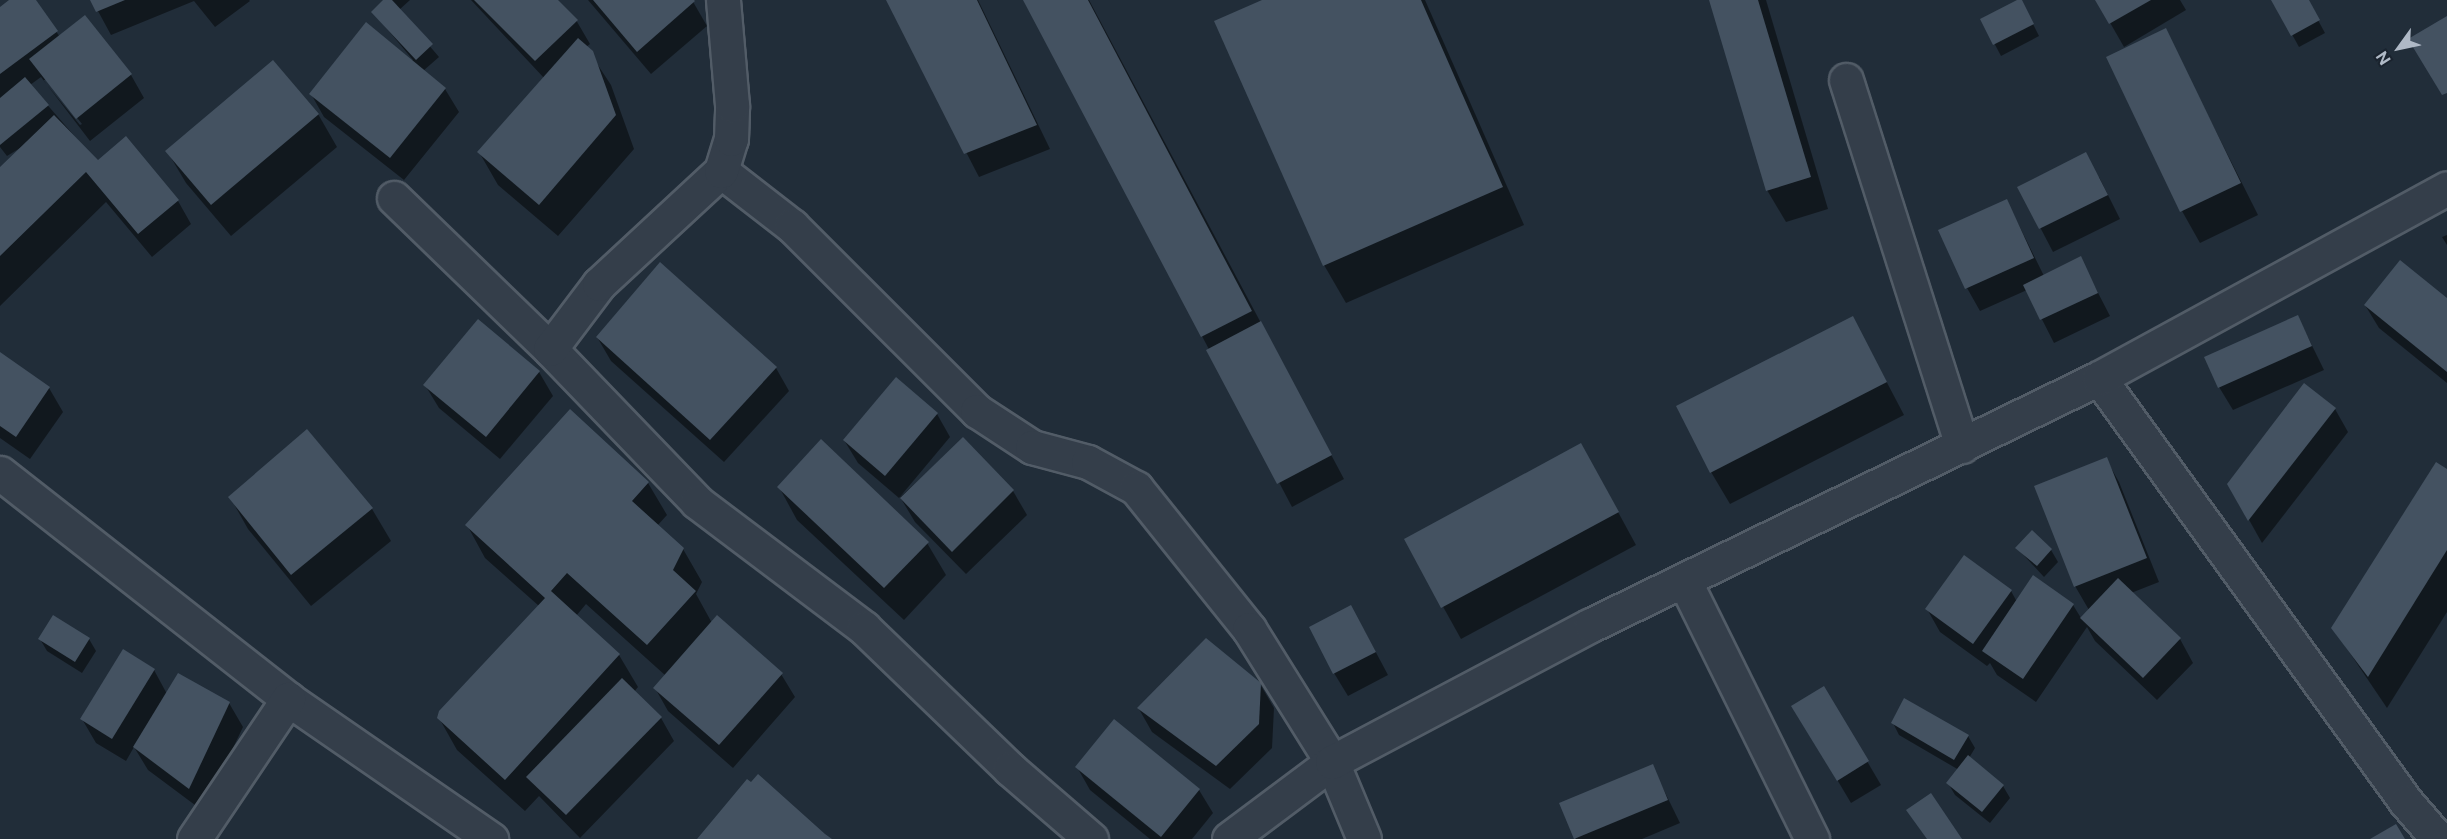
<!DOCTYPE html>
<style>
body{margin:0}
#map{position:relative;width:2447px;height:839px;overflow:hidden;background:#212d39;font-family:"Public Sans",sans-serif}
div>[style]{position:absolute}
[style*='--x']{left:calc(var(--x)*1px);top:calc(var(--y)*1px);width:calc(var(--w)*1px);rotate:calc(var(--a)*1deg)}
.shadow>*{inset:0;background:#0007}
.building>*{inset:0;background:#445261}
.roads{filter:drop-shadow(2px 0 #525c67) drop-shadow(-2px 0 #525c67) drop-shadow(0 2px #525c67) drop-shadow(0 -2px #525c67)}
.minor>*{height:33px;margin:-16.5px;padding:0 16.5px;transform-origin:16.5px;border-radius:16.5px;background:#343e4a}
.tertiary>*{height:33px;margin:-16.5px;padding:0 16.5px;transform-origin:16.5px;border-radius:16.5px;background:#343e4a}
span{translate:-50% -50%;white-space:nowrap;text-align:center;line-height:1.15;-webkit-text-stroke:4.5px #1a232e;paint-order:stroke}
.north{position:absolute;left:2369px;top:18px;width:60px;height:60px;-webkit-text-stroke:4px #1a232e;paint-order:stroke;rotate:237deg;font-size:16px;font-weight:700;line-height:24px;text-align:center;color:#afb9c6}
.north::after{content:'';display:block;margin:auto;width:21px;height:27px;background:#afb9c6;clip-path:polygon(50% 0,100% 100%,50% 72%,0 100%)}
</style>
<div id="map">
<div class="shadow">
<i style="clip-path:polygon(evenodd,11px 0,34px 0,60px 37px,131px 75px,144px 98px,90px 141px,41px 77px,30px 85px,98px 163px,126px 139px,178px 201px,191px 224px,152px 257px,106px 202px,0 306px,0 169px,25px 145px,7px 156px,0 147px,0 8px,11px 0,43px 80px,47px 80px,82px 124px,80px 125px,43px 80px)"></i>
<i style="clip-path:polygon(92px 0,249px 0,250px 1px,215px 27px,194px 1px,111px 35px)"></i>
<i style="clip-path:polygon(385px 0,410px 0,399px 10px,439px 57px,423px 71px,445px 89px,459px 112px,404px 180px,324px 117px,311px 94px,413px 60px,373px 12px)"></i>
<i style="clip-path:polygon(471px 0,555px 0,576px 20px,590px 44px,586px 47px,611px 85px,634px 149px,558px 236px,498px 185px,479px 152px,544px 78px)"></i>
<i style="clip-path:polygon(588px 0,692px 0,707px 26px,651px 74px)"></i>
<i style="clip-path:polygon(887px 0,978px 0,1050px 149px,979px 177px)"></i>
<i style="clip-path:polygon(1025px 0,1089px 0,1344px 479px,1292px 507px)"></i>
<i style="clip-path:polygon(1266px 0,1425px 0,1524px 225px,1346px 303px,1324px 265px)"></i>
<i style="clip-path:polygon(1711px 0,1766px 0,1828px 209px,1786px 222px,1767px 190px)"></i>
<i style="clip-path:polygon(2097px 0,2180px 0,2186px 10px,2124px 47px)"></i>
<i style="clip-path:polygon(2273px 0,2307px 0,2325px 33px,2299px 47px)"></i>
<i style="clip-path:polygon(2027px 12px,2039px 36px,2001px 56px,1982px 20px)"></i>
<i style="clip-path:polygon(2165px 30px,2258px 215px,2200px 243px,2182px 211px)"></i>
<i style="clip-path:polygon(318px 114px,337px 147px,231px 236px,186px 183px,167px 151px)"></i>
<i style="clip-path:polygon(2099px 177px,2120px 219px,2053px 252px,2019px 187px)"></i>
<i style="clip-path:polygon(2007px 201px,2044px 276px,2080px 258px,2110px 316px,2054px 343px,2027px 290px,1980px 311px,1967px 288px)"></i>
<i style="clip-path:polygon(2447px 235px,2447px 245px,2442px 237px)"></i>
<i style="clip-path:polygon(2447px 300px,2447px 383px,2379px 328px,2365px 305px)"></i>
<i style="clip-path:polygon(2298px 317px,2324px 370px,2233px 410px,2219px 387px)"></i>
<i style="clip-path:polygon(1853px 318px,1904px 415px,1730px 504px,1711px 472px)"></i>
<i style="clip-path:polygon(478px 321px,539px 372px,553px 396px,500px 459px,439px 408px,425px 385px)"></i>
<i style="clip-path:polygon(597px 337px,776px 368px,789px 391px,724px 462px,611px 361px)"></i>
<i style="clip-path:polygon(0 354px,49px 388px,63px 412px,30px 459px,0 438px)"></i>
<i style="clip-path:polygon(2335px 409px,2348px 432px,2262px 543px,2229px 484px)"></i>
<i style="clip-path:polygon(937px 414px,950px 437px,899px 498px,858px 463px,844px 440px)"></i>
<i style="clip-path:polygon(307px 431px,372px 509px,391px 541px,311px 606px,248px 529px,230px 497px)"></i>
<i style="clip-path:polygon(963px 440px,1013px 491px,1027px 515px,966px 574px,915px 522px,900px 497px)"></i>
<i style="clip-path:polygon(2106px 459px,2119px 482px,2159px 582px,2131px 593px,2180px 639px,2193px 663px,2157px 700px,2095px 641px,2087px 627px,2036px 702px,1997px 675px,1990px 663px,1987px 666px,1940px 632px,1927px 609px,1964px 557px,2011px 591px,2017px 602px,2073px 605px,2081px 618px,2089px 610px,2075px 586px)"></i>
<i style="clip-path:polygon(2447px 471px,2447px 612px,2387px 708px,2333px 628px)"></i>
<i style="clip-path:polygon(1599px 477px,1636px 545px,1461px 639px,1406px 540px)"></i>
<i style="clip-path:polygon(648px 483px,667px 515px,657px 526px,683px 549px,702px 582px,696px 594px,712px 623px,781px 674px,795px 697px,733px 768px,668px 711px,655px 688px,666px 676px,586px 604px,576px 616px,619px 655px,638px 687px,634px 692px,661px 718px,674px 741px,580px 838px,539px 796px,525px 811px,457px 750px,439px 718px,539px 606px,485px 558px,467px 525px)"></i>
<i style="clip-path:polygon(779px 487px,927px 543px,946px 575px,904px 620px,797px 520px)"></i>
<i style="clip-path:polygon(2017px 548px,2051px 550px,2058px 562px,2044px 577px)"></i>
<i style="clip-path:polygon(1364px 630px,1388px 675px,1348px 696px,1334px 673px)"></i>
<i style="clip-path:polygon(40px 639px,89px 639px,96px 651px,82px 673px,47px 651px)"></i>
<i style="clip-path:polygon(154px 670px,167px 694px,229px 703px,243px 727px,203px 811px,148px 770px,134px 747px,126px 761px,96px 743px,82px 719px)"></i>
<i style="clip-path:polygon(1260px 684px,1274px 708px,1272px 748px,1230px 789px,1152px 732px,1139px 709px)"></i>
<i style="clip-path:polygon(1824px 688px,1881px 785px,1851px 803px,1807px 729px)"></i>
<i style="clip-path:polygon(1114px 721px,1199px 790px,1213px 813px,1192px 839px,1150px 839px,1090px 790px,1077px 767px)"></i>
<i style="clip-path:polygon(1893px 723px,1968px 736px,1975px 748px,1969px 758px,2003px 786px,2010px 798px,1990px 823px,1955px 795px,1948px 783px,1959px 770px,1899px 735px)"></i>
<i style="clip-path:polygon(1652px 766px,1680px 823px,1642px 839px,1576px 839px,1561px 804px)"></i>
</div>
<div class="building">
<i style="clip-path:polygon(9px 0,36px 0,58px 31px,0 74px,0 7px)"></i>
<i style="clip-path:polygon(90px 0,125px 0,96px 12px)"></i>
<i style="clip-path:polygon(383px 0,392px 0,433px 44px,416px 60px,371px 12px)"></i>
<i style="clip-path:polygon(474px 0,558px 0,578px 20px,535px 61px)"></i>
<i style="clip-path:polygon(593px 0,694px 0,695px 1px,637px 52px)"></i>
<i style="clip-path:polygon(886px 0,977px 0,1037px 125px,964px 154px)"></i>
<i style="clip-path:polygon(1023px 0,1088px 0,1252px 311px,1201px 337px)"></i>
<i style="clip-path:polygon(1262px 0,1421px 0,1503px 187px,1323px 266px,1214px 21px)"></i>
<i style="clip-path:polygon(1709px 0,1758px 0,1811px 177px,1766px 191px)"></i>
<i style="clip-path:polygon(2017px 0,2022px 0,2034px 24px,1993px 45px,1980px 19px)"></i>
<i style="clip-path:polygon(2095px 0,2151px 0,2109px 24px)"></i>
<i style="clip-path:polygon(2271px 0,2309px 0,2320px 20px,2291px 36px)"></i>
<i style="clip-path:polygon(85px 15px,132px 74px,76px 119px,29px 59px)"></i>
<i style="clip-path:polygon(2447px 16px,2447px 93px,2442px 95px,2408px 39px)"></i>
<i style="clip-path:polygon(366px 22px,446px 88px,390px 158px,309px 94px)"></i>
<i style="clip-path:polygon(2166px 28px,2241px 183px,2180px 212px,2106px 57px)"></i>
<i style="clip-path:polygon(578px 38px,593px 51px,616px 115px,539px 205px,477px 152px)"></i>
<i style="clip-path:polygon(273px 60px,319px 114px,211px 205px,165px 151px)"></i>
<i style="clip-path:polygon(25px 77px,49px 105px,0 145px,0 98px)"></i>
<i style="clip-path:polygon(54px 115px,98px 160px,126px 136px,179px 200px,138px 234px,86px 172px,0 256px,0 167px)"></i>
<i style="clip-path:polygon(2086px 152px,2108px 195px,2039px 229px,2017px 187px)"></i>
<i style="clip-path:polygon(2007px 199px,2034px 258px,1965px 289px,1938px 230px)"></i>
<i style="clip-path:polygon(2081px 256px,2098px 293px,2040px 320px,2023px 285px)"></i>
<i style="clip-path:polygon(2400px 260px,2447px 298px,2447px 372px,2364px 305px)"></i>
<i style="clip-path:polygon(660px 262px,777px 367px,710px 440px,596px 337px)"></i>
<i style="clip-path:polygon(2298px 315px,2312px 346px,2218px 388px,2204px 357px)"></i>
<i style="clip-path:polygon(1853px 316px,1887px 382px,1710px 473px,1676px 406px)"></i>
<i style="clip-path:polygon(478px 319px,540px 371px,486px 437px,423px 385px)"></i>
<i style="clip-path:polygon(1261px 321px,1332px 455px,1277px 484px,1206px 350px)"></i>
<i style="clip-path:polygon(0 352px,50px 387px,16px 437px,0 426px)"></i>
<i style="clip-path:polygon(896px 377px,938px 413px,885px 476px,843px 440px)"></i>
<i style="clip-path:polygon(2304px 383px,2336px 408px,2248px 521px,2227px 484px)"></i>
<i style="clip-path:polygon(570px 409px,649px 482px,632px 501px,684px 548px,673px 570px,696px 591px,647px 645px,567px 573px,551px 591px,620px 654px,505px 780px,437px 718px,439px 711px,545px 598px,465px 525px)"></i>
<i style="clip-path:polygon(307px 429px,373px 508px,291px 575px,228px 497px)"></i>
<i style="clip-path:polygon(963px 437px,1014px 490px,952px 552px,900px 498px)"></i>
<i style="clip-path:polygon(821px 439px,929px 542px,884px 588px,777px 487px)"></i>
<i style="clip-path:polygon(1581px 443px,1619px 512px,1441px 608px,1404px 539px)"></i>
<i style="clip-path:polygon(2107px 457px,2147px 558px,2074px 587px,2034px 486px)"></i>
<i style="clip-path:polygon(2436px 462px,2447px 469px,2447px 550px,2368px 677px,2331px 628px)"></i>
<i style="clip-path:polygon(2032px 530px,2052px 549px,2037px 566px,2015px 548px)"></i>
<i style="clip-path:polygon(1964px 555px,2012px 590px,1973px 644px,1925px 609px)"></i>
<i style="clip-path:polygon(2033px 575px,2074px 604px,2023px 679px,1982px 651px)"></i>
<i style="clip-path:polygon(2118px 578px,2181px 638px,2143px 678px,2080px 618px)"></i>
<i style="clip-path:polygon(1351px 605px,1376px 652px,1333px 674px,1309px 627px)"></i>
<i style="clip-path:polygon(53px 615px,90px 638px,75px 662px,38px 639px)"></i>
<i style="clip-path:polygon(717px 615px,783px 673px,719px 745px,653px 688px)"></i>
<i style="clip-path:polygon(1206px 638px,1261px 683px,1259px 724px,1216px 766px,1137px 708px)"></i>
<i style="clip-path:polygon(123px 649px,155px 669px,112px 739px,80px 719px)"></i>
<i style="clip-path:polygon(178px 673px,230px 702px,189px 789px,133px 747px)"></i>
<i style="clip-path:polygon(622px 678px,662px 717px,566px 815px,526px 777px)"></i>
<i style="clip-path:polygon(1824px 686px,1869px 761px,1837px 781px,1791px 706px)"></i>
<i style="clip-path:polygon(1904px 698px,1969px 735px,1954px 760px,1891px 723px)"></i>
<i style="clip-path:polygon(1114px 719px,1200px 789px,1161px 837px,1075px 767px)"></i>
<i style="clip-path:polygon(1968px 755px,2004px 785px,1982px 812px,1946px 783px)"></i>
<i style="clip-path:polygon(1653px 764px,1668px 800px,1574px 839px,1559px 803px)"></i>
<i style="clip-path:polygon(758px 774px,825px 834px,832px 839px,697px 839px,747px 779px,751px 782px)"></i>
<i style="clip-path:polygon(1931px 793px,1962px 839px,1927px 839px,1906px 810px)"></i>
<i style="clip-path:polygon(2396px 824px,2405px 839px,2370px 839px)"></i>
</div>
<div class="roads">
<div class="minor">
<i style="--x:1846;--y:80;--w:384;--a:72.4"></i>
<i style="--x:721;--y:171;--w:90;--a:37.8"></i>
<i style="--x:792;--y:226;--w:262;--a:45"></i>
<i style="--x:977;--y:411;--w:66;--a:33.2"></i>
<i style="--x:1032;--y:447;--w:58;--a:15"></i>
<i style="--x:1088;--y:462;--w:55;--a:28.4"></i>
<i style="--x:1136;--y:488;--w:181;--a:51.3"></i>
<i style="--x:1249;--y:629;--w:157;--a:58"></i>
<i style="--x:1332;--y:762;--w:83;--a:67.4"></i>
<i style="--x:394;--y:198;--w:217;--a:44.1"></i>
<i style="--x:550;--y:349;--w:212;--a:46.1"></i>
<i style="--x:697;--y:502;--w:209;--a:37"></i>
<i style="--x:864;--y:628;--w:203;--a:44"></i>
<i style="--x:1010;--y:769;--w:107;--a:40.8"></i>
<i style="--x:550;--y:349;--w:81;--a:-53"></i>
<i style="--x:599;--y:284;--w:166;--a:-42.8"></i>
<i style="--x:721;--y:171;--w:34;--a:-73"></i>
<i style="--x:731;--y:139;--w:34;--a:-88"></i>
<i style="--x:732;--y:105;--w:105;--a:-94.9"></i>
<i style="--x:2099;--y:378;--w:523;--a:54.09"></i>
<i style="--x:2406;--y:802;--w:49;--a:49.1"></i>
<i style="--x:0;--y:473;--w:366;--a:38.1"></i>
<i style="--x:288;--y:699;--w:247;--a:34.6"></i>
<i style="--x:1685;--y:582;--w:287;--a:63.7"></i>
<i style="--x:194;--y:839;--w:169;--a:-56.1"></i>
</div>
<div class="tertiary">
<i style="--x:1229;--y:839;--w:129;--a:-36.8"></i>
<i style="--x:1332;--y:762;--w:293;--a:-27.9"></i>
<i style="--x:1591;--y:625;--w:565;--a:-25.93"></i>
<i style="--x:2099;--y:378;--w:396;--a:-28.6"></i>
</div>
</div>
<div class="north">N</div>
</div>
